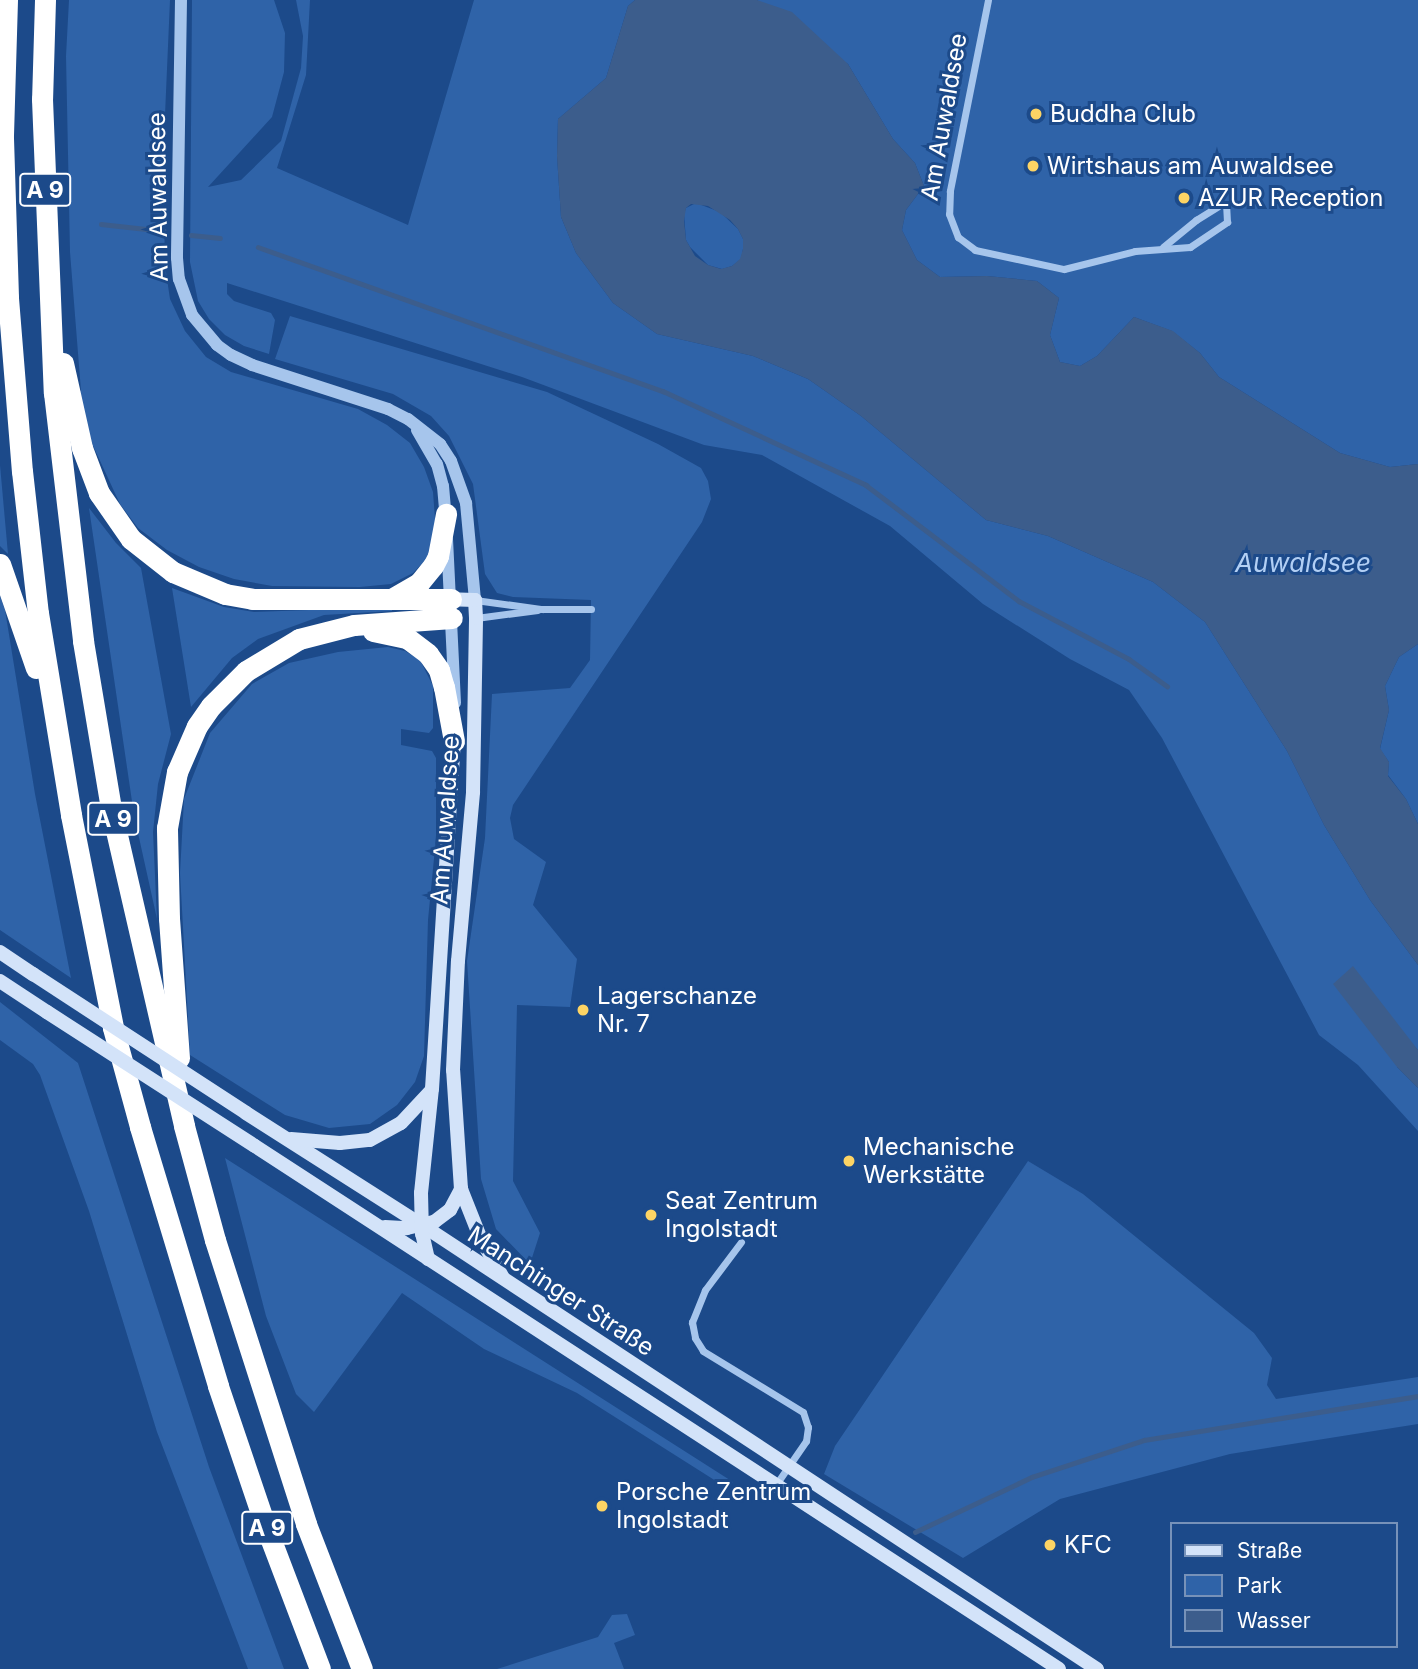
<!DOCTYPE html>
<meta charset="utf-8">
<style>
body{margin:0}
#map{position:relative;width:1418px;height:1669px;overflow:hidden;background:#1c4a8a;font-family:Inter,sans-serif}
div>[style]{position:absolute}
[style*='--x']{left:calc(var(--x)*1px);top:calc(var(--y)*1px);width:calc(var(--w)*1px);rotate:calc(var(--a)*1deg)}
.green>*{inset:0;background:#2f63a8}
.water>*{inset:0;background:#3c5d8c}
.stream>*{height:4.5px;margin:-2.25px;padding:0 2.25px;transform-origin:2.25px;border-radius:2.25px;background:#3c5d8c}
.minor>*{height:7px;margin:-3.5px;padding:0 3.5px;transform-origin:3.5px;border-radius:3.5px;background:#a6c5ec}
.tertiary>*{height:12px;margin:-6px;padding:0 6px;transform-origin:6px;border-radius:6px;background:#a6c5ec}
.secondary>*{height:14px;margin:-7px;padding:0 7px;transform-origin:7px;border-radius:7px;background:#d3e3f9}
.motorway>*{height:21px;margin:-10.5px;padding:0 10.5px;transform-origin:10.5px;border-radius:10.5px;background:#fff}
.secondary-bridge>*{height:14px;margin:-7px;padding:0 7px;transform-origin:7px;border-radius:7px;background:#d3e3f9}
.dots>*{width:19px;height:19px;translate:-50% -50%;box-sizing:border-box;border:4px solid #1c4a8a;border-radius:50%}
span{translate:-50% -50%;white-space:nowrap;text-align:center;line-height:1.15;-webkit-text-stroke:6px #1c4a8a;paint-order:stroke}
.shield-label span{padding:2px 5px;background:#1c4a8a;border:2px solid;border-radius:5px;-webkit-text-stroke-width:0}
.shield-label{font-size:23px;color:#fff;font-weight:700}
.poi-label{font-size:24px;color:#fff}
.left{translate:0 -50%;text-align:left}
.street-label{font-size:24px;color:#fff}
.water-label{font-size:26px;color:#b2cff4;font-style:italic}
.legend{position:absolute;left:1170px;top:1522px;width:228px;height:126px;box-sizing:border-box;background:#1c4a8a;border:2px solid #7792b9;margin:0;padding:9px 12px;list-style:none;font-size:21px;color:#fff}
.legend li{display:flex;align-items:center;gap:14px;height:35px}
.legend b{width:35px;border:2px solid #7792b9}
</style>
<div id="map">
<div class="green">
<i style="clip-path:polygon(69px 0,170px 0,163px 161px,165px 266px,170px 299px,185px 331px,206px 357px,231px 372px,358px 409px,387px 425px,410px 443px,424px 467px,433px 492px,436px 532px,431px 554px,413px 573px,391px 584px,360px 587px,272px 586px,234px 579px,199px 567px,167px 550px,138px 528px,120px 504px,89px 437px,78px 391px,81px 391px,70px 252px,66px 56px)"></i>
<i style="clip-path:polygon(192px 0,274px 0,285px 33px,284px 72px,272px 117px,208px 187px,241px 180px,281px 141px,301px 68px,303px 36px,296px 0,310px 0,306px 75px,277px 168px,408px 225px,474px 0,635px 0,628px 6px,606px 78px,558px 119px,557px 156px,561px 217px,576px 253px,613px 303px,657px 334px,753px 356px,808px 379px,861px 416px,986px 520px,1048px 536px,1153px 582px,1205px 622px,1287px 751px,1324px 825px,1370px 900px,1418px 965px,1418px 1050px,1415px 1047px,1397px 1067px,1418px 1088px,1418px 1131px,1358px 1065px,1319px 1035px,1162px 738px,1129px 690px,1070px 659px,983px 604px,890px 526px,762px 455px,704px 445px,522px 377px,227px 283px,227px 294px,234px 301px,271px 313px,275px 320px,269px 354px,244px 346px,225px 335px,209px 319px,198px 301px,190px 262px)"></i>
<i style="clip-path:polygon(757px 0,1418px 0,1418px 464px,1390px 467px,1340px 453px,1219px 377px,1200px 353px,1172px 331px,1134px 317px,1097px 356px,1080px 366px,1060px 362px,1050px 335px,1059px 298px,1037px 281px,987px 276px,940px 277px,917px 260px,902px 230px,906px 210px,924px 186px,915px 163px,893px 139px,848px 64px)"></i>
<i style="clip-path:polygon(696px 203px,720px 212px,738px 229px,743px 239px,743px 249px,741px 259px,732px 266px,722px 269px,708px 265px,690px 247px,686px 240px,684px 214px,686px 208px)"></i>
<i style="clip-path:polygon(290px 316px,547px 392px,658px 444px,701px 468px,708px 481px,711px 499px,702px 522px,513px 805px,510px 818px,514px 839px,546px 862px,533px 905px,577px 959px,570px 1007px,517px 1005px,513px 1181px,540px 1233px,530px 1264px,496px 1229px,481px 1179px,467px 961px,485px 838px,492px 694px,570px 688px,590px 660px,591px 600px,513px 597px,497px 593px,485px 574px,473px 484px,449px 436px,431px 416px,393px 394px,275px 359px)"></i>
<i style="clip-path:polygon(0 465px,8px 554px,0 546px)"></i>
<i style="clip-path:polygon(89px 508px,116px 543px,141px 568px,171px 734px,158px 784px,153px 832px,157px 919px,134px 815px)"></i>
<i style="clip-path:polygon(172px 588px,224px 607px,254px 612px,392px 607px,392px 611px,324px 615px,258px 639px,232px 658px,191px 707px)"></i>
<i style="clip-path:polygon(0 596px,5px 610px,35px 794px,71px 978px,0 930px)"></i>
<i style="clip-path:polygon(1418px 644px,1418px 824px,1406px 799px,1388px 775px,1389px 762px,1380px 749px,1389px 710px,1385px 686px,1399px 657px)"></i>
<i style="clip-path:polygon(388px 647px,405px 651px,420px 660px,433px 686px,433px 728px,429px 733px,401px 729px,401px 745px,432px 751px,436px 758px,436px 838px,428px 920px,424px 1056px,415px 1082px,397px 1105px,370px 1124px,329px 1128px,285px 1115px,190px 1055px,180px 873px,184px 799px,210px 733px,252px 684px,289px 663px,338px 652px)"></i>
<i style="clip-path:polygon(0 1002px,78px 1063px,209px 1467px,284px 1669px,248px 1669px,157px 1432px,89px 1211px,40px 1075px,33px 1064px,0 1040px)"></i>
<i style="clip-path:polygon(225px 1158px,733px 1482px,727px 1488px,577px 1393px,484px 1349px,402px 1293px,314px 1412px,296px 1394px,266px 1316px)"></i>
<i style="clip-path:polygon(1028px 1161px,1083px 1194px,1254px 1333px,1272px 1358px,1267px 1385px,1276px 1399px,1418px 1377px,1418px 1424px,1230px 1454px,1060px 1499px,963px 1558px,824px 1474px,835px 1446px)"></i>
<i style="clip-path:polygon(627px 1614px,635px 1635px,614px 1643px,624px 1669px,497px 1669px,598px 1637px,612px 1615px)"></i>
</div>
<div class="water">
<i style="clip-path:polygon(evenodd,635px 0,757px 0,792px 12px,848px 64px,893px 139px,915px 163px,924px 186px,906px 210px,902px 230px,917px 260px,940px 277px,987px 276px,1037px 281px,1059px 298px,1050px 335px,1060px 362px,1080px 366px,1097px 356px,1134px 317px,1173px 331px,1200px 353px,1219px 377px,1340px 453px,1390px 467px,1418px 464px,1418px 644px,1399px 657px,1385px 686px,1389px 710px,1380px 748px,1389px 762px,1388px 776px,1406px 799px,1418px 824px,1418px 965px,1370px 900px,1324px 825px,1287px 751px,1205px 622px,1153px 582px,1048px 536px,986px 520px,861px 416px,808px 379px,753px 356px,657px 334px,613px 303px,576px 253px,561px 217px,557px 156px,558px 119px,606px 78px,628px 6px,635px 0,691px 204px,708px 206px,730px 220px,738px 229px,743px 239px,743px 249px,740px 259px,732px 266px,721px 269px,708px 265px,695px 256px,686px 240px,684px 221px,686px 208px,691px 204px)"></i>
<i style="clip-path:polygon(1353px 966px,1418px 1050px,1418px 1088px,1397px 1067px,1333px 984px)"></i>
</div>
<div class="stream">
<i style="--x:101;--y:224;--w:63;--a:6.3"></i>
<i style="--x:191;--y:235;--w:29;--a:6"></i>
<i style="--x:258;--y:247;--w:430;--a:19.6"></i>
<i style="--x:663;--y:391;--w:224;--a:24.8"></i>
<i style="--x:866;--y:485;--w:192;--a:37.2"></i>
<i style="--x:1019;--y:601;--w:124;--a:27.8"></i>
<i style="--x:1129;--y:659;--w:47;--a:35.4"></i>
<i style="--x:915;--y:1532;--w:129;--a:-25.2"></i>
<i style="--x:1032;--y:1477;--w:118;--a:-18.3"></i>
<i style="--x:1144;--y:1440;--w:278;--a:-9.1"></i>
</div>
<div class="minor">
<i style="--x:988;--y:0;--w:195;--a:101.3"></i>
<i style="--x:950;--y:191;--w:23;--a:92"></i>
<i style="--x:949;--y:214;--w:25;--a:69"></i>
<i style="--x:958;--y:237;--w:21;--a:37"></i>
<i style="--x:975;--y:250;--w:91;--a:12.1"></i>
<i style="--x:1064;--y:269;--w:73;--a:-14.2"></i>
<i style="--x:1135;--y:251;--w:55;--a:-4.2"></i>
<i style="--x:1190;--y:247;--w:45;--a:-34"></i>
<i style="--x:1227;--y:222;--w:18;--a:-93"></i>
<i style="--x:1163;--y:247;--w:43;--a:-39.3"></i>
<i style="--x:1196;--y:220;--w:26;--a:-32"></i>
<i style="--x:475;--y:600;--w:68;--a:7.7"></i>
<i style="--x:542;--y:609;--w:49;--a:0"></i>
<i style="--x:476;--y:618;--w:62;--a:-7.5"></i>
<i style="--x:741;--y:1242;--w:60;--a:126.9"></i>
<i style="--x:705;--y:1290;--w:35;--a:112"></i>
<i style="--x:692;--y:1322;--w:16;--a:79"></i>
<i style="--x:695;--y:1338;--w:15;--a:58"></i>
<i style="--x:703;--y:1351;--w:117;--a:31.4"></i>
<i style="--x:803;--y:1412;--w:16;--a:72"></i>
<i style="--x:808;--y:1427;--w:14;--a:98"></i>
<i style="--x:806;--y:1441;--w:55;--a:124.6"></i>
</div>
<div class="tertiary">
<i style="--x:181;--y:0;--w:258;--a:90.9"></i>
<i style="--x:177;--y:258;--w:21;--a:85"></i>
<i style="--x:179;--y:279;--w:38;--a:70"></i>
<i style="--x:192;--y:315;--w:39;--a:50"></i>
<i style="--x:217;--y:345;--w:17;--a:36"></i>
<i style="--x:231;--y:355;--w:23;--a:25"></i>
<i style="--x:252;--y:365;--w:143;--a:17.9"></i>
<i style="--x:388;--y:409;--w:22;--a:27"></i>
<i style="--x:408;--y:419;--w:41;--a:38"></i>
<i style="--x:440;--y:444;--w:20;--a:57"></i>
<i style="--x:451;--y:461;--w:45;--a:70.3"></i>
<i style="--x:466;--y:503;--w:97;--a:84.7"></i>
<i style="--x:417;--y:430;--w:39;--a:60"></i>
<i style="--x:437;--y:464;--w:23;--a:75"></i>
<i style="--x:443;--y:486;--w:35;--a:85"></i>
<i style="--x:447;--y:539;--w:164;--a:87.2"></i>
</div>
<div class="secondary">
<i style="--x:0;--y:952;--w:40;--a:34"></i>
<i style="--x:0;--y:981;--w:56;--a:33.4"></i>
<i style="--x:246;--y:1113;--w:209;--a:32.5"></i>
<i style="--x:422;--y:1225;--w:808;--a:33.34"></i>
<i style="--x:291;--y:1139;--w:49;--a:4.7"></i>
<i style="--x:340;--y:1143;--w:30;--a:-6"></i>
<i style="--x:370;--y:1140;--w:35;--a:-29"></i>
<i style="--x:401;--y:1123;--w:42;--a:-46.9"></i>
<i style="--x:255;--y:1146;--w:959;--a:33.04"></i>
<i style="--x:461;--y:1189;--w:52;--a:68.4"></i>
<i style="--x:480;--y:1237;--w:45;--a:60.6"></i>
<i style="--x:385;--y:1227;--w:22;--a:3"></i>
<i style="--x:407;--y:1228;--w:28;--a:-13"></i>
<i style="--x:434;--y:1222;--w:20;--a:-37"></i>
<i style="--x:450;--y:1210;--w:24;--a:-62"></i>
<i style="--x:461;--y:1189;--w:119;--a:-93.8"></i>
<i style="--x:453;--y:1070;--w:109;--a:-87.4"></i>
<i style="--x:458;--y:961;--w:170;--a:-84.9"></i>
<i style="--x:473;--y:792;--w:174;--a:-89"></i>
<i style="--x:476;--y:618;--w:18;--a:-93"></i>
<i style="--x:475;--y:600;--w:24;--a:-178"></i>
<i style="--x:428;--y:1259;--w:26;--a:-103"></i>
<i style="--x:422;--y:1234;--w:41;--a:-91.4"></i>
<i style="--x:421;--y:1193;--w:105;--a:-84"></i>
<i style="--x:432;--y:1089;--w:349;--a:-86.4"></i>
</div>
<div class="motorway">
<i style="--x:7;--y:0;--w:138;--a:91.7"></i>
<i style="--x:3;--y:138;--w:160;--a:88.2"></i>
<i style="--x:8;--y:298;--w:174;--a:85.4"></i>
<i style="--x:22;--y:471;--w:143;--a:83.6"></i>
<i style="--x:38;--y:613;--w:205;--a:80.7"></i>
<i style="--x:71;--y:815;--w:217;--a:78.8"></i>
<i style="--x:113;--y:1028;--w:103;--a:74.7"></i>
<i style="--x:140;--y:1127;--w:270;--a:73.2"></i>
<i style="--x:218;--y:1386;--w:140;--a:71.3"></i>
<i style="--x:263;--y:1519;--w:160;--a:69.2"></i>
<i style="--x:45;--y:0;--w:99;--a:91.7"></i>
<i style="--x:42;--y:99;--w:294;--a:87.7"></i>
<i style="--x:54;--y:393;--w:250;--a:83.3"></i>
<i style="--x:83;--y:641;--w:170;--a:80.5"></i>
<i style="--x:111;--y:809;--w:325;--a:77"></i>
<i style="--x:184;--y:1126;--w:118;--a:74.8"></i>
<i style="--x:215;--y:1240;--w:298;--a:72.2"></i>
<i style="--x:306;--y:1524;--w:155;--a:68.9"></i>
<i style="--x:63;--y:363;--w:87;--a:77.4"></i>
<i style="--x:82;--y:448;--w:48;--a:69.3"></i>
<i style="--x:99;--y:493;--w:56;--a:55.2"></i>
<i style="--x:131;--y:539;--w:53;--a:38.2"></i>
<i style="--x:173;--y:572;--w:56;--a:22.9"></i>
<i style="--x:225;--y:594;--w:27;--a:10"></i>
<i style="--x:252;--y:599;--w:199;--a:0"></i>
<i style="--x:0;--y:564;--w:110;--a:70.9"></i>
<i style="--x:393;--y:598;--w:30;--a:-30"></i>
<i style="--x:419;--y:583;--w:22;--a:-51"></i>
<i style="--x:433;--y:566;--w:11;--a:-63"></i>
<i style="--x:438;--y:556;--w:43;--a:-79.2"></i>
<i style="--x:373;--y:631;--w:35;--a:12"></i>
<i style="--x:407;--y:638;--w:26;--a:37"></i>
<i style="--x:428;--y:654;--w:19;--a:55"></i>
<i style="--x:439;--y:670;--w:18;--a:74"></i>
<i style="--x:444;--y:687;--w:55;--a:79.5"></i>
<i style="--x:179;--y:1058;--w:140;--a:-94.1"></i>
<i style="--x:169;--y:918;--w:90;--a:-91.3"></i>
<i style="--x:167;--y:828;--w:57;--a:-79.9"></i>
<i style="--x:177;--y:772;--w:50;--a:-66.5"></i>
<i style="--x:197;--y:726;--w:24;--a:-55"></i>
<i style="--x:211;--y:706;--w:49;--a:-45"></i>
<i style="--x:246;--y:671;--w:62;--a:-31.1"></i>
<i style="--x:299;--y:639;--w:57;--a:-14.3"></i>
<i style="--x:354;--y:625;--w:98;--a:-4.1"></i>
</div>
<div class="secondary-bridge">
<i style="--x:33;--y:974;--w:254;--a:33.1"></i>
<i style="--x:47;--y:1012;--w:247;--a:32.8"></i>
</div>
<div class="dots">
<i style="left:1036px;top:114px;background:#fdd464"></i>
<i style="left:1033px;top:166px;background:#fdd464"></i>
<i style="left:1184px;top:198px;background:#fdd464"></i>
<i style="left:583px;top:1010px;background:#fdd464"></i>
<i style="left:849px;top:1161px;background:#fdd464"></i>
<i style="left:651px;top:1215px;background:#fdd464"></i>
<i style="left:602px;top:1506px;background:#fdd464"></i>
<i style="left:1050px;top:1545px;background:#fdd464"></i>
</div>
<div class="shield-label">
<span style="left:45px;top:190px">A 9</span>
<span style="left:113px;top:819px">A 9</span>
<span style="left:267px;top:1528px">A 9</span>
</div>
<div class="poi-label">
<span class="left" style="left:1050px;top:114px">Buddha Club</span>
<span class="left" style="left:1047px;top:166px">Wirtshaus am Auwaldsee</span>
<span class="left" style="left:1198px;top:198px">AZUR Reception</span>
<span class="left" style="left:597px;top:1010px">Lagerschanze<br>Nr. 7</span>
<span class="left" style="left:863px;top:1161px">Mechanische<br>Werkstätte</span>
<span class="left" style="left:665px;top:1215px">Seat Zentrum<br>Ingolstadt</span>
<span class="left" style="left:616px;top:1506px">Porsche Zentrum<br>Ingolstadt</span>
<span class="left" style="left:1064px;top:1545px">KFC</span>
</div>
<div class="street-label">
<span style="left:944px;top:117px;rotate:-80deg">Am Auwaldsee</span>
<span style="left:158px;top:197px;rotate:-91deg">Am Auwaldsee</span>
<span style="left:445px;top:820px;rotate:-86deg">Am Auwaldsee</span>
<span style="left:561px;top:1291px;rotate:33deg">Manchinger Straße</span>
</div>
<div class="water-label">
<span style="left:1303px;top:563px">Auwaldsee</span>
</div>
<ul class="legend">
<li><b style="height:9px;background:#d3e3f9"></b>Straße</li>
<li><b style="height:19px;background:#2f63a8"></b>Park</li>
<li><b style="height:19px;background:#3c5d8c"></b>Wasser</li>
</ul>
</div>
